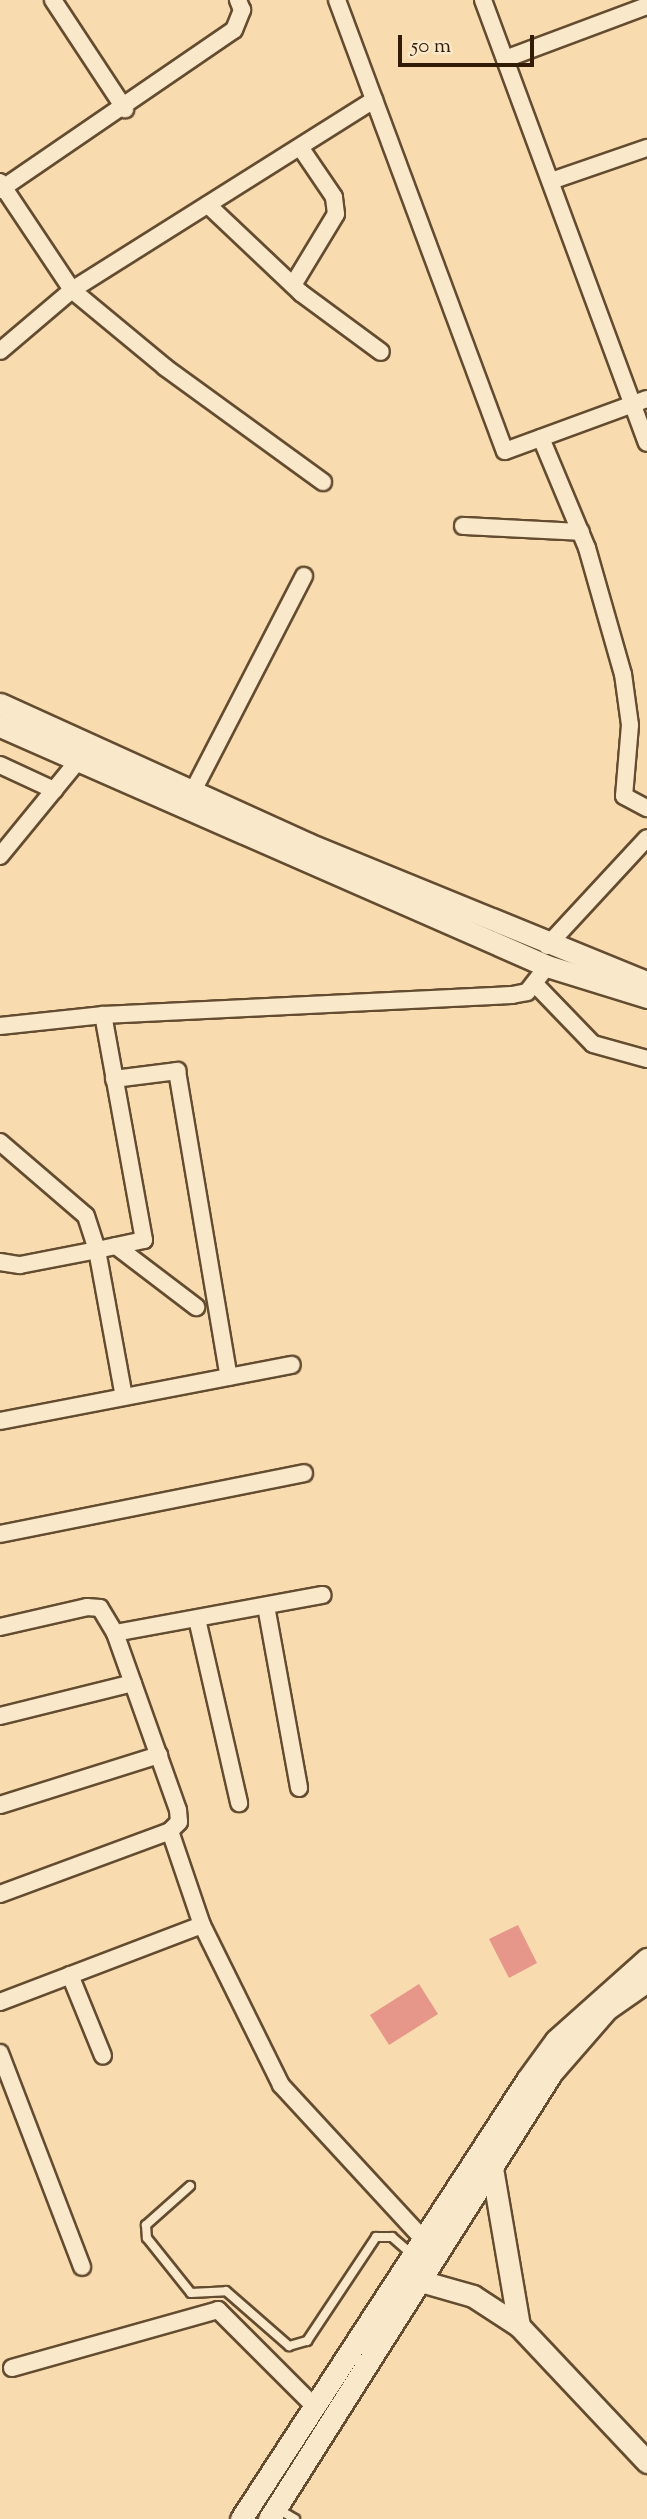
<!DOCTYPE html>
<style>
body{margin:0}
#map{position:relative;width:647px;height:2519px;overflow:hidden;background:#f8dcaf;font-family:"Sorts Mill Goudy",serif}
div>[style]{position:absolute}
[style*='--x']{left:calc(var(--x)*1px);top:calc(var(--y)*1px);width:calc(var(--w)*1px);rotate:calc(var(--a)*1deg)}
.building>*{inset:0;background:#e69789}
.roads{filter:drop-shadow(2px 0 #644c30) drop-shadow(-2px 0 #644c30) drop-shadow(0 2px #644c30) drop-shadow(0 -2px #644c30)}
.lane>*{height:8px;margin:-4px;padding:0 4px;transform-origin:4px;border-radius:4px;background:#fae8cb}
.street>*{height:16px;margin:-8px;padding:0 8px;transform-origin:8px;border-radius:8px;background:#fae8cb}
.secondary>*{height:21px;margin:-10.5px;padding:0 10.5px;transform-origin:10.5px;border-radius:10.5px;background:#fae8cb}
span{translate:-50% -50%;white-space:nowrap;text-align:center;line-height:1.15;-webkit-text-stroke:7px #fae8cb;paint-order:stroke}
.scale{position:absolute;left:398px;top:35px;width:136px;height:32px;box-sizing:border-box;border:4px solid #331c06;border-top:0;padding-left:9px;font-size:21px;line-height:24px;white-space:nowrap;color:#331c06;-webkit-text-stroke:5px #fae8cb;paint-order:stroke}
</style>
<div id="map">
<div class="building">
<i style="clip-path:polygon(518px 1925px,537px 1963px,509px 1978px,489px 1939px)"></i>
<i style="clip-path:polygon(419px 1984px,438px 2014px,389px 2045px,370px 2015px)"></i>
</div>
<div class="roads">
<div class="lane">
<i style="--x:190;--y:2186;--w:59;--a:138.4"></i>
<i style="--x:146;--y:2225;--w:13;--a:86"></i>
<i style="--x:147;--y:2238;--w:70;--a:51.3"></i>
<i style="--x:191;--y:2293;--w:35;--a:-3"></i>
<i style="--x:226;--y:2291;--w:84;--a:41.1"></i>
<i style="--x:289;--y:2346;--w:19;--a:-16"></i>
<i style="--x:307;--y:2341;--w:125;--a:-56.4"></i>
<i style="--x:376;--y:2237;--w:16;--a:0"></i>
<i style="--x:392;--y:2237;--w:28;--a:41"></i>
<i style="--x:276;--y:2508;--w:22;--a:30"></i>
</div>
<div class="street">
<i style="--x:53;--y:0;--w:131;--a:56.6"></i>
<i style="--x:337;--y:0;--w:481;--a:69.6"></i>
<i style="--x:505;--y:451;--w:151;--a:-20.1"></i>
<i style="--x:483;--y:0;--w:472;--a:69.7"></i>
<i style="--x:505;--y:59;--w:152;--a:-20.5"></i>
<i style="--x:551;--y:181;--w:102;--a:-19"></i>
<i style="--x:0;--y:182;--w:130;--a:56.3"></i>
<i style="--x:72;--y:290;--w:94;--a:139.7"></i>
<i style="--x:0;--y:190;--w:283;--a:-34.4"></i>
<i style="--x:234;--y:30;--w:22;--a:-68"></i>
<i style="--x:242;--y:10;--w:11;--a:-112"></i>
<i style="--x:208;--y:205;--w:128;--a:43.4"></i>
<i style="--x:301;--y:293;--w:99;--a:36.4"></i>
<i style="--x:293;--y:285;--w:83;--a:-58.8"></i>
<i style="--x:336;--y:214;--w:17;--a:-97"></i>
<i style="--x:334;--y:197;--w:60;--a:-124.2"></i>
<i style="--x:541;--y:438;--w:119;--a:67.3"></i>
<i style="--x:587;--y:548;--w:131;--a:74.1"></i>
<i style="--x:623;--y:674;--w:51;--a:82.2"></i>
<i style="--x:630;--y:725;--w:71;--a:94.8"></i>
<i style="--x:624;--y:796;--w:26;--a:28"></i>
<i style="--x:323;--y:482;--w:195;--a:-144"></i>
<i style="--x:165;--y:367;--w:121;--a:-140.4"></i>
<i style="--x:72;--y:290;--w:357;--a:-32.2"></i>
<i style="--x:463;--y:526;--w:118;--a:2.9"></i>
<i style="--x:0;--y:765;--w:60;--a:24.8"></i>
<i style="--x:193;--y:791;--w:242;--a:-62.7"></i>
<i style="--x:0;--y:856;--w:122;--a:-50.7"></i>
<i style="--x:547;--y:946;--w:147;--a:-47.2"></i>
<i style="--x:535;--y:984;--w:83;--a:46"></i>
<i style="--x:593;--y:1044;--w:56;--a:15.5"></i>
<i style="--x:0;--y:1026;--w:104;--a:-6.1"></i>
<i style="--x:103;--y:1015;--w:409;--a:-2.8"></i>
<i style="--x:512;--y:995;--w:15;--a:-11"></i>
<i style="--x:527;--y:992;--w:33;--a:-52"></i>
<i style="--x:114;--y:1079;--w:64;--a:-7.2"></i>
<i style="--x:177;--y:1071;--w:310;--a:80.4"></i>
<i style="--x:0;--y:1142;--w:113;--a:40.7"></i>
<i style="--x:86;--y:1216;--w:36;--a:72"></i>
<i style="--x:97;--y:1250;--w:48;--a:-12"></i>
<i style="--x:144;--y:1240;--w:229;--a:-100.3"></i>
<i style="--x:116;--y:1246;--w:101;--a:37.3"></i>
<i style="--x:0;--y:1262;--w:20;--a:9"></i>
<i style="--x:20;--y:1265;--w:78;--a:-11"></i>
<i style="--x:97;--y:1250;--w:149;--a:79.6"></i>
<i style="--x:0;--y:1421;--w:297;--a:-10.9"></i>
<i style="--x:0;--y:1534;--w:310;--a:-11.3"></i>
<i style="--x:266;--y:1606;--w:185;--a:79.7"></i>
<i style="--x:197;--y:1619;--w:189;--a:77.1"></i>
<i style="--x:0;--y:1627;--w:89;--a:-12.9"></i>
<i style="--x:87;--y:1607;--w:13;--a:4"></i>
<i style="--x:100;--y:1608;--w:29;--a:59"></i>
<i style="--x:115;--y:1633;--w:211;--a:-10.4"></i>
<i style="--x:115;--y:1633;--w:188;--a:70.4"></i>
<i style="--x:178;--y:1810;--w:12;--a:85"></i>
<i style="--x:179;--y:1822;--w:13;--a:135"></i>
<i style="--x:170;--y:1831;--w:99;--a:71.2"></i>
<i style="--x:202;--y:1925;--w:178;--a:63.7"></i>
<i style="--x:281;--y:2085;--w:209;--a:47.3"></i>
<i style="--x:0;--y:1716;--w:137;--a:-13.9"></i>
<i style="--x:0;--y:1805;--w:167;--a:-17.5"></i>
<i style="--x:0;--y:1894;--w:181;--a:-20.3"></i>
<i style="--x:70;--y:1975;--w:87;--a:67.8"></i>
<i style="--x:0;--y:2002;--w:216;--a:-20.9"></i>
<i style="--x:0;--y:2053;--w:229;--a:69"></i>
<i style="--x:12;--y:2368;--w:214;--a:-15.7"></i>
<i style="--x:218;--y:2310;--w:136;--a:45"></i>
</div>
<div class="secondary">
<i style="--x:0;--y:704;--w:338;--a:24.4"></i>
<i style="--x:308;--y:844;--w:366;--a:22.2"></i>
<i style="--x:0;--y:726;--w:597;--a:23.69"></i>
<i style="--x:547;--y:966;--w:105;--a:17.2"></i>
<i style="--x:491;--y:2162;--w:166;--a:80.3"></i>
<i style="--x:417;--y:2280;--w:58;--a:15.9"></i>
<i style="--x:473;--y:2296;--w:55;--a:33.1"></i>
<i style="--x:519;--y:2326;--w:187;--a:46.7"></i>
<i style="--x:241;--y:2519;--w:524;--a:-56.92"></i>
<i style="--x:527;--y:2080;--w:49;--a:-54.1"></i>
<i style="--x:556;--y:2040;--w:122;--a:-41.7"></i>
<i style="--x:269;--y:2519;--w:529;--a:-57.66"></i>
<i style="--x:552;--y:2072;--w:84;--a:-48.9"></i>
<i style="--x:607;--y:2009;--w:49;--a:-35"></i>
</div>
</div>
<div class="scale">50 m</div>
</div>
